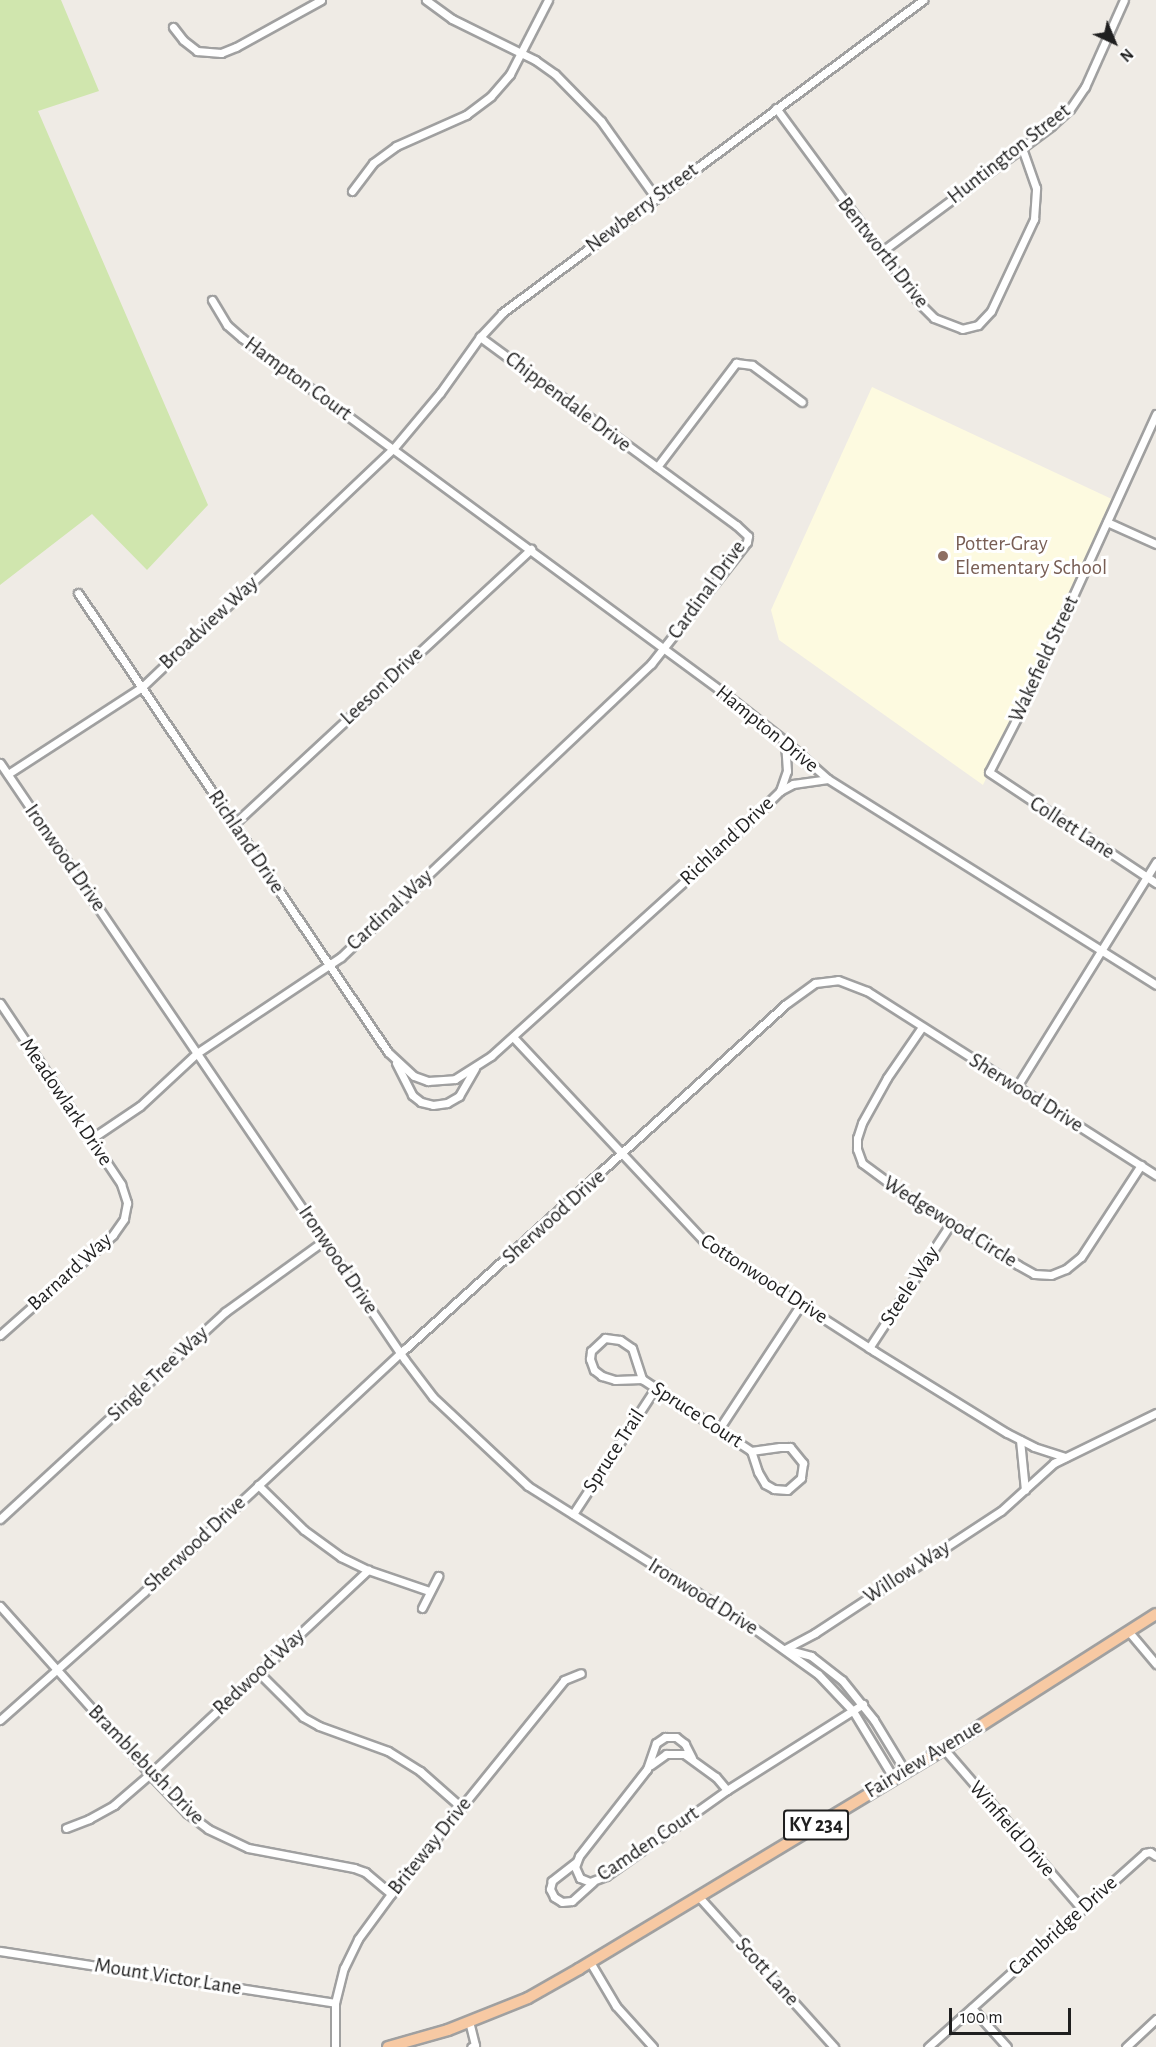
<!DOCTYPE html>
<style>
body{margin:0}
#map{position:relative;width:1156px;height:2047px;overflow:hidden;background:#efebe5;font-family:"Alegreya Sans",sans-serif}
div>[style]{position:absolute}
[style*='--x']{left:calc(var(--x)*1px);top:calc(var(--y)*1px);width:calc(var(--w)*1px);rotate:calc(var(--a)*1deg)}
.education>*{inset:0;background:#fdfae0}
.grass>*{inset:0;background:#d0e6ae}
.roads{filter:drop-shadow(2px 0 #a0a0a0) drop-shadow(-2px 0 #a0a0a0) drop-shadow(0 2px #a0a0a0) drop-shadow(0 -2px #a0a0a0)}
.minor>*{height:7px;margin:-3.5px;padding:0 3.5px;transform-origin:3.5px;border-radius:3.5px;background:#fff}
.primary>*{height:10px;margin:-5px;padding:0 5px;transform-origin:5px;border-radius:5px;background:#f7c9a3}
.dots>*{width:16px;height:16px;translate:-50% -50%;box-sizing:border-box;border:3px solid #fff;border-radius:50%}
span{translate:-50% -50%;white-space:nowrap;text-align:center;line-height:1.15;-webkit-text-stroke:6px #fff;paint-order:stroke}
.shield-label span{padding:2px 4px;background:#fff;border:2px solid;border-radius:4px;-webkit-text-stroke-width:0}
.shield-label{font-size:20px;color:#1f1f1f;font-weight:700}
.street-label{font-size:21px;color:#1f1f1f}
.education-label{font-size:21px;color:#785e54}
.left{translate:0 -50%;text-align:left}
.north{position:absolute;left:1084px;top:12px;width:60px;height:60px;-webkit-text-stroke:4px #fff;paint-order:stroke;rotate:136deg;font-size:16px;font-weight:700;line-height:24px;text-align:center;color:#1f1f1f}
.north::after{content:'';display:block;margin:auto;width:21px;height:27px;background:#1f1f1f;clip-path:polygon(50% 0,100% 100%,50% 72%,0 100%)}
.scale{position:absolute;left:949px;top:2008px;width:122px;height:27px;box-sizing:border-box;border:3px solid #1f1f1f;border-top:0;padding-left:8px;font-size:18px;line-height:21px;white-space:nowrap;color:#1f1f1f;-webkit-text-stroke:4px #fff;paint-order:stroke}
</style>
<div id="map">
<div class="education">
<i style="clip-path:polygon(872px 387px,1116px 501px,983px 785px,779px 640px,771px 610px)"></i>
</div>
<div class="grass">
<i style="clip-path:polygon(0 0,61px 0,99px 91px,38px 111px,208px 505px,147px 570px,92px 514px,0 585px)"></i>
</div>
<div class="roads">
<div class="minor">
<i style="--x:426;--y:0;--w:32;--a:36"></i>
<i style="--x:452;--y:19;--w:93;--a:26.3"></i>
<i style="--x:535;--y:60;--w:24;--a:35"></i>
<i style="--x:555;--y:74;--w:66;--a:45.6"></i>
<i style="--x:601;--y:121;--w:95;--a:54.5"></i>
<i style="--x:173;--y:27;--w:16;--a:52"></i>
<i style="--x:183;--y:40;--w:18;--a:38"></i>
<i style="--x:197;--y:51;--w:24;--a:5"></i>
<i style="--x:221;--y:53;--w:16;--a:-22"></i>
<i style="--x:236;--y:47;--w:97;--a:-28.9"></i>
<i style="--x:776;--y:108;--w:242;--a:53.7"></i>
<i style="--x:919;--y:303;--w:21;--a:45"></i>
<i style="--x:934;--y:318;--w:30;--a:21"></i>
<i style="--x:962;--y:329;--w:16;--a:-14"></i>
<i style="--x:978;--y:325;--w:19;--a:-47"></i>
<i style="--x:991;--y:311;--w:102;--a:-64.9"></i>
<i style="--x:1034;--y:219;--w:31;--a:-86"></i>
<i style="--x:1036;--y:188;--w:42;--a:-109.3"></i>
<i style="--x:352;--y:191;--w:35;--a:-53"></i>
<i style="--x:373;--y:163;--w:29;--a:-36"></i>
<i style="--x:396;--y:146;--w:77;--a:-23.9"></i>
<i style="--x:466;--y:115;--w:31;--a:-37"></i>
<i style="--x:491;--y:96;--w:29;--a:-49"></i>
<i style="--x:510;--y:74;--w:83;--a:-62.8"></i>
<i style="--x:881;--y:252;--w:212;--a:-36.5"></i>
<i style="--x:1051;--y:126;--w:25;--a:-42"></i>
<i style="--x:1070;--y:109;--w:27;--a:-56"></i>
<i style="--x:1085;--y:87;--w:95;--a:-65.9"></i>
<i style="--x:212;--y:300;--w:29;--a:59"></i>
<i style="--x:227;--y:325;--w:20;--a:41"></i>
<i style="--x:242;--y:338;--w:594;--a:36.37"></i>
<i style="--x:720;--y:690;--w:83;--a:38.1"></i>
<i style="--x:785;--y:741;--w:57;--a:41.5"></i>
<i style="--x:828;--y:779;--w:387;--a:32.1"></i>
<i style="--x:1156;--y:414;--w:330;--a:114.5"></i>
<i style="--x:1019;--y:714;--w:65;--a:117.3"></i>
<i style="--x:989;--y:772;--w:201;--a:33.6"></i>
<i style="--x:657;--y:467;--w:131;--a:-52.8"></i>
<i style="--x:736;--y:363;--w:16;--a:7"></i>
<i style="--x:752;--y:365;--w:62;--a:36.5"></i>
<i style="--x:1107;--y:522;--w:54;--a:24.2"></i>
<i style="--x:78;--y:593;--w:554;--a:55.97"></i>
<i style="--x:388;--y:1052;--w:35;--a:43"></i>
<i style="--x:414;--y:1076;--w:15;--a:20"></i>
<i style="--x:428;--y:1081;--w:27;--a:-4"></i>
<i style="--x:455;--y:1079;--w:43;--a:-32.6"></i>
<i style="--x:491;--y:1056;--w:324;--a:-42.1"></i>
<i style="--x:731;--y:839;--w:69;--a:-44.4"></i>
<i style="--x:780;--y:791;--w:15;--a:-28"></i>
<i style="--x:793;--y:784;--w:35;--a:-8"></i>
<i style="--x:0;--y:763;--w:721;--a:55.85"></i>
<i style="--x:405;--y:1360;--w:46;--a:52.9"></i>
<i style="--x:433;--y:1397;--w:130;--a:43.1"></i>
<i style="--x:528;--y:1486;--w:265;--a:32.2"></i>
<i style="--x:752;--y:1627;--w:81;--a:35.5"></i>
<i style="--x:818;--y:1674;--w:51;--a:46.6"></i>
<i style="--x:853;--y:1711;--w:77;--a:58.8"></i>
<i style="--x:8;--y:774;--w:160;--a:-33"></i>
<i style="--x:142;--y:687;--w:346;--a:-43.5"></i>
<i style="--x:393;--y:449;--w:73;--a:-50"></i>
<i style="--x:440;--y:393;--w:69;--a:-54.5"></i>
<i style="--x:480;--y:337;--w:33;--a:-47"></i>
<i style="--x:502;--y:313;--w:525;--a:-36.63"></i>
<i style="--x:780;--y:791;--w:21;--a:-71"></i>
<i style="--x:787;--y:771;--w:30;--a:-94"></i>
<i style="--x:234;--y:824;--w:405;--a:-42.8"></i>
<i style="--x:0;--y:1003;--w:218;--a:56.2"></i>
<i style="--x:121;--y:1184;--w:20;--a:72"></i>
<i style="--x:127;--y:1203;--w:16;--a:101"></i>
<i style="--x:124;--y:1219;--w:19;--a:125"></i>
<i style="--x:113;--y:1235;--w:151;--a:138.5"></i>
<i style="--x:922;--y:1027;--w:62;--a:124.5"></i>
<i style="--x:887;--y:1078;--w:51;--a:119.1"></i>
<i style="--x:862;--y:1123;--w:16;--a:108"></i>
<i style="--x:857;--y:1138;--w:11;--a:90"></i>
<i style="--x:857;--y:1149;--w:15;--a:70"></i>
<i style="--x:862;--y:1163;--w:52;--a:36.4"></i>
<i style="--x:904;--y:1194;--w:134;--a:31.9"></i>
<i style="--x:1018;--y:1265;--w:18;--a:29"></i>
<i style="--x:1034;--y:1274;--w:17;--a:3"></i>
<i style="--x:1051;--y:1275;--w:16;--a:-22"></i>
<i style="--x:1066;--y:1269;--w:19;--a:-39"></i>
<i style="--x:1081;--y:1257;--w:110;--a:-56.9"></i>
<i style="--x:513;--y:1037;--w:281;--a:46.9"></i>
<i style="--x:705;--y:1242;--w:201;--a:32.8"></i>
<i style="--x:874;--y:1351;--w:156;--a:31.7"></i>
<i style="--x:1007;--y:1433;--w:30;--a:27"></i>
<i style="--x:1034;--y:1447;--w:33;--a:18"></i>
<i style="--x:396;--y:1063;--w:36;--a:63"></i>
<i style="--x:412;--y:1095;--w:11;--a:38"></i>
<i style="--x:421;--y:1102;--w:12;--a:14"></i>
<i style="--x:433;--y:1105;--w:14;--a:-8"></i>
<i style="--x:447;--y:1103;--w:14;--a:-30"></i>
<i style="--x:459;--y:1096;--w:32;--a:-60"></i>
<i style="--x:1016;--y:1088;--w:266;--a:-58.2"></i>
<i style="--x:91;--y:1139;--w:59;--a:-34"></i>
<i style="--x:140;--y:1106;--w:78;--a:-42.9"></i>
<i style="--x:197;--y:1053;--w:173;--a:-33.7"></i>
<i style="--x:341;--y:957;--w:427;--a:-43.4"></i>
<i style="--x:651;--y:664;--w:155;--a:-51.8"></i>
<i style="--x:747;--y:542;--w:6;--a:-81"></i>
<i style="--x:748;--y:536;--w:16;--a:-137"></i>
<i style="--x:736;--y:525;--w:318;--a:-143.7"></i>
<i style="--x:605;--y:1338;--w:15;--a:8"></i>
<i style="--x:620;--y:1340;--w:14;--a:34"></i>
<i style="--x:632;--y:1348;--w:33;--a:72"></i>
<i style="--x:642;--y:1379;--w:27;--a:178"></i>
<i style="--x:615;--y:1380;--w:14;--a:-163"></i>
<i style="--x:602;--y:1376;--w:10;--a:-143"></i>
<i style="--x:594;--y:1370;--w:12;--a:-110"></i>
<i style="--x:590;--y:1359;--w:8;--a:-83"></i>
<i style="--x:591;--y:1351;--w:19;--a:-43"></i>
<i style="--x:869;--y:1348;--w:149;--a:-56.7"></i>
<i style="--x:642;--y:1379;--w:131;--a:33.4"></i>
<i style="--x:719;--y:1429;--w:149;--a:-56.7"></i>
<i style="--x:1020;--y:1440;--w:50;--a:84.3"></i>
<i style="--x:780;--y:1447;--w:10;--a:0"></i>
<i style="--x:790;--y:1447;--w:21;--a:51"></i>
<i style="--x:803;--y:1463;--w:15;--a:98"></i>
<i style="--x:801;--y:1478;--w:18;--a:139"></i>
<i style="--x:787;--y:1490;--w:13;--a:-176"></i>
<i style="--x:774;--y:1489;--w:10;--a:-151"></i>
<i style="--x:765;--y:1484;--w:14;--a:-120"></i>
<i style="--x:758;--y:1472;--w:22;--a:-108"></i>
<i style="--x:751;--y:1451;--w:29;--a:-8"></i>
<i style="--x:258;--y:1485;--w:64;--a:44.4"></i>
<i style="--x:304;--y:1530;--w:46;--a:36.1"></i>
<i style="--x:341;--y:1557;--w:30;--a:26"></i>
<i style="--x:368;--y:1570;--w:65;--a:19"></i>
<i style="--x:573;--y:1514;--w:152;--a:-56.8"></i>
<i style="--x:0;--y:1519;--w:306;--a:-42.6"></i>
<i style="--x:225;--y:1312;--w:123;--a:-35.8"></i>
<i style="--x:0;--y:1606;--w:225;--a:48.2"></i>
<i style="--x:150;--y:1774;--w:54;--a:46.5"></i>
<i style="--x:187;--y:1813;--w:26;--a:37"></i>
<i style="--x:208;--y:1829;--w:44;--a:25.4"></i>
<i style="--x:248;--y:1848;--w:108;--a:10.7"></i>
<i style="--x:354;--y:1868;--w:12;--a:20"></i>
<i style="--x:365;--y:1872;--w:34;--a:40"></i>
<i style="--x:422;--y:1608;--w:36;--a:-63"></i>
<i style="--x:1129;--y:1632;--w:42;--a:49.8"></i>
<i style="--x:785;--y:1649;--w:34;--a:-28"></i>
<i style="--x:815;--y:1633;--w:222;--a:-33.3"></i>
<i style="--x:1001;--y:1511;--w:72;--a:-42.2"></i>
<i style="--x:1054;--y:1463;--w:114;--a:-26.1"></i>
<i style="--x:785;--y:1649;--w:27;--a:15"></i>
<i style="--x:811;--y:1656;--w:39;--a:38"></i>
<i style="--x:842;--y:1680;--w:51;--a:51.3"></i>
<i style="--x:874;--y:1720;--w:60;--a:58.7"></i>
<i style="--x:259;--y:1673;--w:62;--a:45"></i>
<i style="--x:303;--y:1717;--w:18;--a:29"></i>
<i style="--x:319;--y:1726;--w:73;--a:19.9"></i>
<i style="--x:388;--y:1751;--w:38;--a:32"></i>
<i style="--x:420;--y:1771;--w:55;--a:41.3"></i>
<i style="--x:0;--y:1720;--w:193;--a:-41.6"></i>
<i style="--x:144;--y:1592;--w:357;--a:-43"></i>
<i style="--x:405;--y:1349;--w:514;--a:-42.16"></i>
<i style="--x:786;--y:1004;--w:36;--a:-36"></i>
<i style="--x:815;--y:983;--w:23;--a:-7"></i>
<i style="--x:838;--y:980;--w:31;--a:21"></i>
<i style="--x:867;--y:991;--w:343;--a:32.5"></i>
<i style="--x:944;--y:1749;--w:211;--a:49.2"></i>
<i style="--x:692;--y:1758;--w:16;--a:-117"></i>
<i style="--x:685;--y:1744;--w:11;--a:-142"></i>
<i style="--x:676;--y:1737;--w:11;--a:180"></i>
<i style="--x:665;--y:1737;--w:11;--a:146"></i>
<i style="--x:656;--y:1743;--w:28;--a:109"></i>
<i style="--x:647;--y:1769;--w:110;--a:128"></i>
<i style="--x:579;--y:1856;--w:12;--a:110"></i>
<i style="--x:575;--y:1867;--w:12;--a:66"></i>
<i style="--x:580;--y:1878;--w:11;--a:22"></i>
<i style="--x:590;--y:1882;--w:17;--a:-21"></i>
<i style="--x:606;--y:1876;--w:148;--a:-35.4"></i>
<i style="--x:727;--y:1790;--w:161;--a:-32.3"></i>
<i style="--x:651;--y:1765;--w:19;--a:-36"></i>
<i style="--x:666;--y:1754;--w:18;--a:0"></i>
<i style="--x:684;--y:1754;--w:39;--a:36"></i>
<i style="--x:716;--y:1777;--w:17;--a:50"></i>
<i style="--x:66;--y:1828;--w:25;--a:-21"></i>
<i style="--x:89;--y:1819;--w:29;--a:-29"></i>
<i style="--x:114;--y:1805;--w:48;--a:-40.7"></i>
<i style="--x:150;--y:1774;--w:299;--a:-43.1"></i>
<i style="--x:576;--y:1862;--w:31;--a:142"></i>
<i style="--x:552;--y:1881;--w:8;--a:104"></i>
<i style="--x:550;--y:1889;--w:9;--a:63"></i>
<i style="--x:554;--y:1897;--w:9;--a:32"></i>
<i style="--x:562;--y:1902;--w:10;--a:-6"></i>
<i style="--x:572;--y:1901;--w:28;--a:-42"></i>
<i style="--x:699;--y:1897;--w:202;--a:48"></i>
<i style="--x:0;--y:1951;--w:339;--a:8.8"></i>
<i style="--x:590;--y:1962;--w:51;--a:59.4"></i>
<i style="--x:616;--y:2006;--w:55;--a:47.9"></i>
<i style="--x:972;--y:2008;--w:52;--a:48.1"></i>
<i style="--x:469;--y:2021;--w:25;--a:76"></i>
<i style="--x:475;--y:2045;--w:4;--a:153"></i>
<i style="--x:335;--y:2047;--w:44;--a:-90"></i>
<i style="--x:335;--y:2003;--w:36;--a:-76"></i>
<i style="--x:344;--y:1968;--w:32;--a:-64"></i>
<i style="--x:358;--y:1939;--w:56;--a:-53.7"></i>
<i style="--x:391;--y:1894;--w:275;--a:-51"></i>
<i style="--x:564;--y:1680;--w:18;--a:-22"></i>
<i style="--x:928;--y:2047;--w:291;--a:-41.8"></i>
<i style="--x:1145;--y:1853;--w:5;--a:-11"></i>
<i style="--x:1150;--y:1852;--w:7;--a:34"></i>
<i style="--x:1126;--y:2047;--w:41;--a:-43"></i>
</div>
<div class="primary">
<i style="--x:388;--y:2047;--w:62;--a:-15.8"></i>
<i style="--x:448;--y:2030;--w:86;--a:-21.8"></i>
<i style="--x:528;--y:1998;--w:59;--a:-29.6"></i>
<i style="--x:579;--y:1969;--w:426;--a:-31.1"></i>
<i style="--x:944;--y:1749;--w:251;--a:-32.5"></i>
</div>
</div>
<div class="dots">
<i style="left:943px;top:556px;background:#8d6e63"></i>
</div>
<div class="shield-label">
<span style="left:816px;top:1825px">KY 234</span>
</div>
<div class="street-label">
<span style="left:1009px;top:154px;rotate:-38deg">Huntington Street</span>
<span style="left:642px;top:208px;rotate:-37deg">Newberry Street</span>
<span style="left:883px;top:253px;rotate:52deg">Bentworth Drive</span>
<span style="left:298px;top:379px;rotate:36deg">Hampton Court</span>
<span style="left:568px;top:402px;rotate:37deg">Chippendale Drive</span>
<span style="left:707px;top:590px;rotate:-54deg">Cardinal Drive</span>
<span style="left:209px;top:623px;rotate:-43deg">Broadview Way</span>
<span style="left:1044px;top:659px;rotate:-65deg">Wakefield Street</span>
<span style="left:382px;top:686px;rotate:-43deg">Leeson Drive</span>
<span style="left:767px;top:729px;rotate:39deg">Hampton Drive</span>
<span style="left:1072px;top:828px;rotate:33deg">Collett Lane</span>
<span style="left:727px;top:841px;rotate:-43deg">Richland Drive</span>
<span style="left:246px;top:842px;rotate:56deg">Richland Drive</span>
<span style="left:65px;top:858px;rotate:55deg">Ironwood Drive</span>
<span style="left:390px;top:910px;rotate:-43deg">Cardinal Way</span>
<span style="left:1026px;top:1093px;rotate:32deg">Sherwood Drive</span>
<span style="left:66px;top:1102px;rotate:56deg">Meadowlark Drive</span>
<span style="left:554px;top:1217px;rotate:-42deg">Sherwood Drive</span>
<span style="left:950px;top:1222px;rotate:32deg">Wedgewood Circle</span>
<span style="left:338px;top:1260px;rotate:56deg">Ironwood Drive</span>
<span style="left:70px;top:1272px;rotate:-42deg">Barnard Way</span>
<span style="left:764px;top:1279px;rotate:33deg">Cottonwood Drive</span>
<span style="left:910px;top:1286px;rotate:-57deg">Steele Way</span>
<span style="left:158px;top:1374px;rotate:-43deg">Single Tree Way</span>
<span style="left:697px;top:1415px;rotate:33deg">Spruce Court</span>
<span style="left:614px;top:1451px;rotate:-57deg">Spruce Trail</span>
<span style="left:195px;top:1544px;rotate:-43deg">Sherwood Drive</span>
<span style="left:907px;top:1572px;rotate:-33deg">Willow Way</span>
<span style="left:703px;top:1597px;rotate:32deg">Ironwood Drive</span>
<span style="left:259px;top:1672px;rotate:-43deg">Redwood Way</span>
<span style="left:924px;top:1759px;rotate:-31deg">Fairview Avenue</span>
<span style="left:146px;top:1765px;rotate:46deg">Bramblebush Drive</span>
<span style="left:1012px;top:1829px;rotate:49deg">Winfield Drive</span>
<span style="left:648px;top:1844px;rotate:-34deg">Camden Court</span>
<span style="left:430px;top:1846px;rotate:-51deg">Briteway Drive</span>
<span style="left:1063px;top:1926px;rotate:-42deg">Cambridge Drive</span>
<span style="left:767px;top:1972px;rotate:48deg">Scott Lane</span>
<span style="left:168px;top:1977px;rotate:9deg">Mount Victor Lane</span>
</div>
<div class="education-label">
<span class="left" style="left:955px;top:556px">Potter-Gray<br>Elementary School</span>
</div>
<div class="north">N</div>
<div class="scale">100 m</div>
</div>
